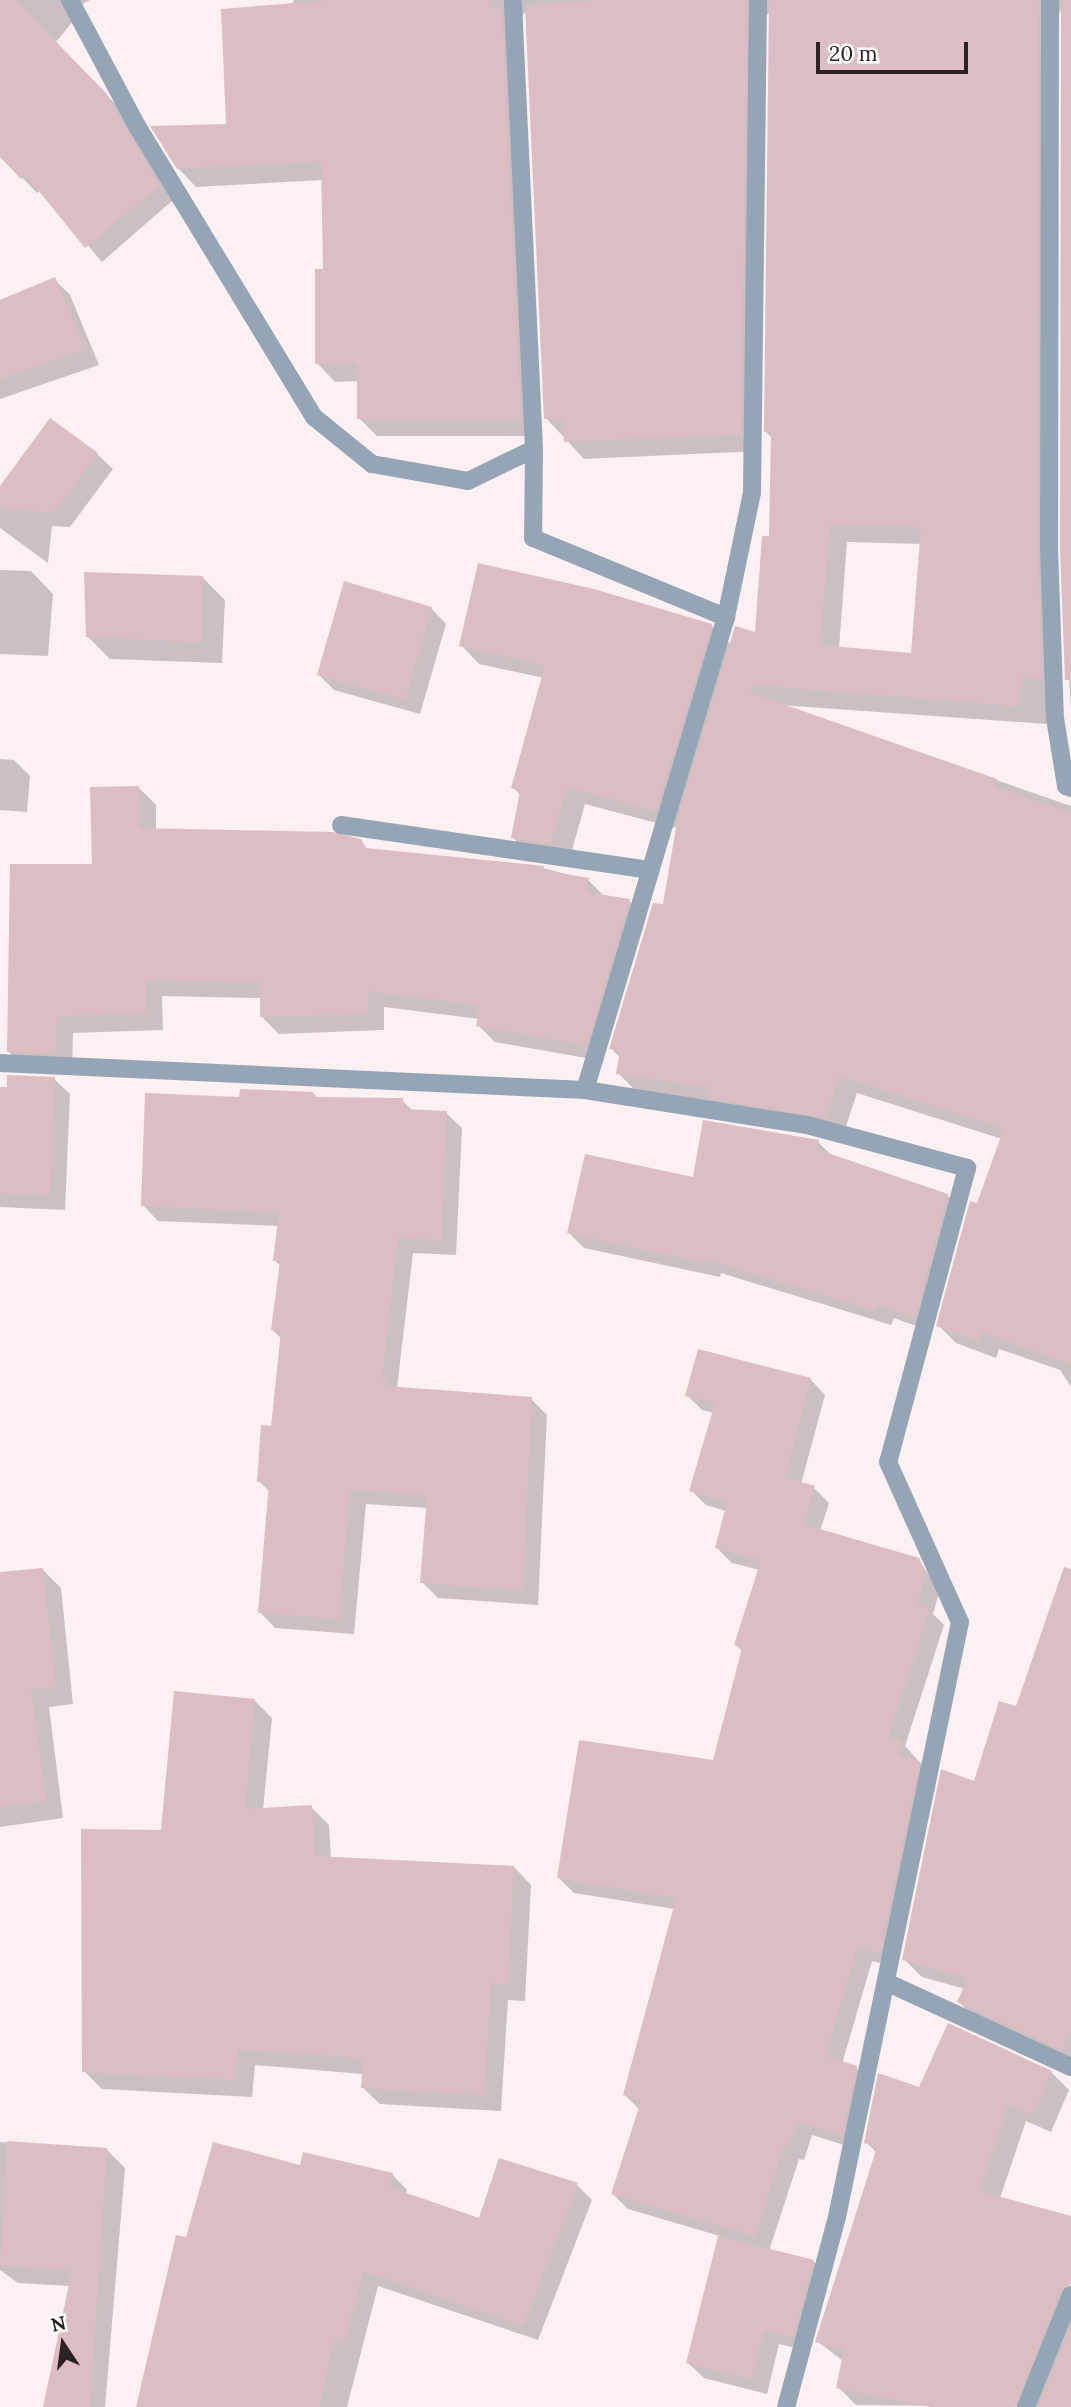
<!DOCTYPE html>
<style>
body{margin:0}
#map{position:relative;width:1071px;height:2407px;overflow:hidden;background:#fdf0f2;font-family:Lora,serif}
div>[style]{position:absolute}
[style*='--x']{left:calc(var(--x)*1px);top:calc(var(--y)*1px);width:calc(var(--w)*1px);rotate:calc(var(--a)*1deg)}
.shadow>*{inset:0;background:#0003}
.building>*{inset:0;background:#dcbdc1}
.minor>*{height:18px;margin:-9px;padding:0 9px;transform-origin:9px;border-radius:9px;background:#95a5b5}
span{translate:-50% -50%;white-space:nowrap;text-align:center;line-height:1.15;-webkit-text-stroke:5px #fff;paint-order:stroke}
.north{position:absolute;left:28px;top:2309px;width:70px;height:70px;-webkit-text-stroke:5px #fff;paint-order:stroke;rotate:347deg;font-size:19px;font-weight:700;line-height:28px;text-align:center;color:#2d2223}
.north::after{content:'';display:block;margin:auto;width:24px;height:32px;background:#2d2223;clip-path:polygon(50% 0,100% 100%,50% 72%,0 100%)}
.scale{position:absolute;left:816px;top:42px;width:152px;height:32px;box-sizing:border-box;border:4px solid #2d2223;border-top:0;padding-left:9px;font-size:21px;line-height:24px;white-space:nowrap;color:#2d2223;-webkit-text-stroke:5px #fff;paint-order:stroke}
</style>
<div id="map">
<div class="shadow">
<i style="clip-path:polygon(0 0,90px 0,75px 8px,74px 20px,56px 42px,121px 110px,173px 200px,102px 262px,41px 190px,37px 193px,0 154px)"></i>
<i style="clip-path:polygon(evenodd,294px 0,1071px 0,1071px 712px,1062px 548px,1063px 6px,1056px 19px,1055px 568px,1061px 725px,780px 705px,1071px 806px,1071px 1387px,1060px 1370px,999px 1349px,996px 1358px,956px 1343px,938px 1325px,1002px 1139px,857px 1093px,843px 1135px,636px 1091px,618px 1073px,620px 1058px,611px 1048px,664px 906px,679px 820px,675px 828px,585px 804px,569px 861px,531px 856px,513px 838px,521px 796px,513px 787px,544px 678px,479px 664px,461px 645px,711px 625px,731px 645px,757px 634px,771px 538px,773px 439px,766px 432px,771px 11px,764px 18px,759px 451px,584px 459px,546px 418px,527px 11px,519px 19px,538px 436px,377px 436px,359px 418px,359px 381px,335px 382px,317px 363px,324px 271px,323px 180px,196px 187px,178px 168px,228px 125px,294px 0,847px 542px,921px 544px,913px 655px,839px 649px,847px 542px)"></i>
<i style="clip-path:polygon(54px 279px,70px 295px,99px 365px,0 399px,0 300px)"></i>
<i style="clip-path:polygon(97px 454px,113px 469px,70px 527px,52px 526px,48px 563px,0 528px,0 489px)"></i>
<i style="clip-path:polygon(0 570px,31px 571px,53px 594px,48px 656px,0 654px)"></i>
<i style="clip-path:polygon(203px 578px,225px 600px,222px 663px,110px 659px,88px 637px)"></i>
<i style="clip-path:polygon(431px 608px,446px 624px,420px 714px,334px 690px,319px 675px)"></i>
<i style="clip-path:polygon(0 759px,14px 760px,30px 776px,27px 812px,0 810px)"></i>
<i style="clip-path:polygon(139px 788px,156px 805px,156px 830px,360px 841px,368px 850px,543px 868px,588px 880px,605px 897px,629px 901px,646px 918px,603px 1061px,495px 1042px,478px 1025px,479px 1019px,384px 1007px,384px 1030px,279px 1034px,262px 1017px,262px 998px,162px 996px,163px 1030px,73px 1033px,72px 1070px,25px 1068px,8px 1051px,94px 866px)"></i>
<i style="clip-path:polygon(54px 1079px,70px 1094px,65px 1210px,0 1207px,0 1088px)"></i>
<i style="clip-path:polygon(313px 1093px,318px 1098px,402px 1100px,414px 1112px,446px 1113px,462px 1128px,456px 1255px,413px 1253px,397px 1388px,531px 1399px,547px 1415px,538px 1605px,438px 1598px,422px 1582px,428px 1508px,366px 1504px,354px 1634px,275px 1628px,260px 1612px,270px 1492px,259px 1481px,272px 1428px,282px 1339px,272px 1330px,281px 1266px,274px 1260px,279px 1226px,158px 1221px,143px 1205px,241px 1099px)"></i>
<i style="clip-path:polygon(818px 1142px,832px 1156px,947px 1195px,963px 1210px,930px 1331px,894px 1318px,891px 1325px,721px 1273px,720px 1277px,584px 1248px,569px 1233px,695px 1179px)"></i>
<i style="clip-path:polygon(810px 1379px,825px 1395px,801px 1484px,814px 1488px,829px 1503px,820px 1531px,918px 1560px,940px 1590px,933px 1614px,944px 1625px,905px 1746px,934px 1778px,895px 1967px,872px 1961px,842px 2064px,856px 2068px,871px 2083px,857px 2149px,812px 2135px,804px 2160px,799px 2159px,769px 2251px,813px 2261px,828px 2277px,809px 2351px,779px 2344px,767px 2394px,704px 2378px,688px 2363px,720px 2236px,628px 2209px,613px 2194px,640px 2110px,625px 2095px,675px 1909px,574px 1893px,559px 1878px,714px 1762px,743px 1652px,736px 1645px,760px 1570px,732px 1563px,717px 1548px,726px 1511px,706px 1505px,691px 1490px,714px 1413px,702px 1410px,687px 1395px)"></i>
<i style="clip-path:polygon(43px 1570px,61px 1588px,73px 1704px,49px 1707px,63px 1818px,0 1827px,0 1574px)"></i>
<i style="clip-path:polygon(1071px 1606px,1071px 2063px,977px 2020px,959px 2002px,965px 1989px,922px 1977px,904px 1959px,975px 1783px)"></i>
<i style="clip-path:polygon(254px 1700px,272px 1718px,263px 1810px,311px 1807px,329px 1825px,331px 1859px,514px 1867px,531px 1885px,525px 2001px,508px 2000px,501px 2111px,380px 2104px,362px 2087px,363px 2074px,255px 2065px,252px 2097px,102px 2089px,84px 2071px,163px 1832px)"></i>
<i style="clip-path:polygon(949px 2025px,1051px 2072px,1069px 2090px,1051px 2132px,1026px 2121px,1000px 2198px,1071px 2229px,1065px 2286px,1071px 2292px,1071px 2407px,856px 2405px,838px 2387px,843px 2361px,817px 2341px,877px 2153px,866px 2142px,920px 2089px)"></i>
<i style="clip-path:polygon(0 2142px,106px 2149px,125px 2168px,105px 2407px,45px 2407px,70px 2286px,18px 2283px,0 2270px)"></i>
<i style="clip-path:polygon(301px 2168px,392px 2174px,407px 2190px,406px 2195px,480px 2221px,577px 2185px,592px 2200px,538px 2340px,378px 2286px,347px 2407px,138px 2407px,187px 2240px)"></i>
</div>
<div class="building">
<i style="clip-path:polygon(0 0,15px 0,106px 93px,159px 185px,85px 248px,26px 175px,21px 179px,0 157px)"></i>
<i style="clip-path:polygon(333px 0,489px 0,489px 8px,502px 8px,521px 419px,357px 419px,357px 364px,315px 364px,315px 269px,323px 269px,321px 161px,177px 169px,150px 126px,226px 124px,221px 9px)"></i>
<i style="clip-path:polygon(597px 0,747px 0,741px 434px,564px 442px,563px 419px,544px 419px,525px 6px)"></i>
<i style="clip-path:polygon(evenodd,769px 0,1039px 0,1038px 548px,1042px 679px,1021px 678px,1019px 706px,752px 685px,751px 693px,997px 779px,994px 787px,1071px 813px,1071px 1364px,981px 1332px,978px 1341px,936px 1326px,970px 1201px,977px 1203px,1004px 1128px,839px 1076px,825px 1118px,707px 1098px,709px 1087px,616px 1074px,620px 1051px,609px 1049px,653px 903px,663px 904px,678px 816px,735px 626px,755px 632px,762px 536px,769px 536px,771px 432px,764px 432px,769px 0,830px 525px,921px 527px,911px 653px,820px 645px,830px 525px)"></i>
<i style="clip-path:polygon(1061px 0,1071px 0,1071px 680px,1065px 680px,1060px 548px)"></i>
<i style="clip-path:polygon(55px 277px,85px 349px,0 379px,0 300px)"></i>
<i style="clip-path:polygon(50px 418px,98px 453px,54px 512px,0 510px,0 486px)"></i>
<i style="clip-path:polygon(478px 563px,594px 589px,712px 624px,656px 811px,567px 787px,550px 844px,511px 838px,520px 791px,511px 788px,545px 665px,459px 646px)"></i>
<i style="clip-path:polygon(84px 572px,203px 576px,201px 642px,86px 637px)"></i>
<i style="clip-path:polygon(344px 581px,432px 607px,405px 700px,317px 675px)"></i>
<i style="clip-path:polygon(139px 786px,140px 828px,333px 832px,361px 839px,366px 848px,544px 866px,543px 870px,589px 878px,586px 892px,630px 899px,587px 1045px,476px 1026px,480px 1005px,368px 991px,368px 1014px,260px 1017px,260px 982px,145px 980px,146px 1013px,57px 1016px,56px 1054px,7px 1052px,10px 864px,92px 864px,90px 787px)"></i>
<i style="clip-path:polygon(7px 1075px,55px 1077px,50px 1195px,0 1193px,0 1087px,7px 1087px)"></i>
<i style="clip-path:polygon(240px 1089px,313px 1092px,313px 1097px,403px 1098px,403px 1109px,447px 1111px,441px 1240px,398px 1238px,382px 1378px,387px 1379px,386px 1386px,532px 1397px,523px 1590px,420px 1583px,427px 1495px,350px 1489px,339px 1619px,258px 1613px,269px 1483px,257px 1482px,261px 1425px,271px 1426px,281px 1332px,271px 1330px,280px 1261px,273px 1261px,279px 1212px,141px 1206px,145px 1093px,239px 1097px)"></i>
<i style="clip-path:polygon(703px 1120px,819px 1140px,816px 1149px,948px 1194px,915px 1318px,879px 1304px,876px 1311px,706px 1259px,705px 1263px,567px 1233px,585px 1154px,693px 1177px)"></i>
<i style="clip-path:polygon(698px 1349px,811px 1378px,785px 1477px,815px 1486px,803px 1524px,919px 1558px,926px 1574px,917px 1604px,930px 1609px,888px 1737px,902px 1741px,899px 1754px,920px 1762px,880px 1953px,857px 1947px,826px 2056px,857px 2066px,842px 2136px,797px 2121px,789px 2146px,784px 2145px,755px 2236px,611px 2194px,641px 2101px,623px 2095px,676px 1898px,557px 1878px,579px 1740px,713px 1760px,742px 1648px,734px 1645px,761px 1560px,715px 1548px,727px 1502px,689px 1491px,715px 1403px,685px 1396px)"></i>
<i style="clip-path:polygon(1064px 1567px,1071px 1569px,1071px 2030px,1062px 2050px,957px 2002px,968px 1978px,902px 1960px,941px 1769px,974px 1781px,999px 1701px,1016px 1706px)"></i>
<i style="clip-path:polygon(43px 1568px,56px 1687px,31px 1689px,46px 1801px,0 1807px,0 1572px)"></i>
<i style="clip-path:polygon(174px 1691px,255px 1699px,245px 1809px,312px 1805px,315px 1856px,514px 1866px,508px 1984px,491px 1983px,484px 2095px,361px 2088px,363px 2058px,238px 2049px,235px 2080px,82px 2072px,81px 1829px,161px 1830px)"></i>
<i style="clip-path:polygon(948px 2023px,1052px 2071px,1033px 2115px,1008px 2104px,979px 2191px,1071px 2216px,1071px 2284px,1060px 2291px,1015px 2407px,931px 2407px,836px 2388px,844px 2349px,815px 2342px,877px 2147px,864px 2143px,878px 2073px,919px 2087px)"></i>
<i style="clip-path:polygon(7px 2141px,107px 2148px,90px 2407px,43px 2407px,72px 2270px,0 2265px)"></i>
<i style="clip-path:polygon(213px 2142px,300px 2165px,303px 2152px,393px 2173px,389px 2187px,479px 2218px,499px 2158px,578px 2183px,523px 2326px,363px 2271px,344px 2343px,333px 2341px,320px 2407px,136px 2407px,176px 2235px,186px 2237px)"></i>
<i style="clip-path:polygon(718px 2236px,814px 2260px,793px 2337px,764px 2330px,751px 2379px,686px 2363px)"></i>
<i style="clip-path:polygon(1071px 2326px,1071px 2407px,1038px 2407px)"></i>
</div>
<div class="minor">
<i style="--x:70;--y:0;--w:143;--a:62"></i>
<i style="--x:137;--y:126;--w:341;--a:58.7"></i>
<i style="--x:314;--y:417;--w:75;--a:39"></i>
<i style="--x:372;--y:464;--w:97;--a:10"></i>
<i style="--x:468;--y:481;--w:73;--a:-25.9"></i>
<i style="--x:534;--y:449;--w:449;--a:-92.7"></i>
<i style="--x:1050;--y:0;--w:548;--a:90.1"></i>
<i style="--x:1049;--y:548;--w:170;--a:88"></i>
<i style="--x:1055;--y:718;--w:69;--a:80.8"></i>
<i style="--x:1066;--y:786;--w:5;--a:22"></i>
<i style="--x:534;--y:449;--w:89;--a:90.6"></i>
<i style="--x:533;--y:538;--w:209;--a:22.3"></i>
<i style="--x:341;--y:825;--w:313;--a:8.3"></i>
<i style="--x:0;--y:1063;--w:586;--a:2.64"></i>
<i style="--x:585;--y:1090;--w:225;--a:9"></i>
<i style="--x:807;--y:1125;--w:166;--a:15"></i>
<i style="--x:967;--y:1168;--w:304;--a:105"></i>
<i style="--x:888;--y:1462;--w:175;--a:65.8"></i>
<i style="--x:960;--y:1622;--w:608;--a:101.68"></i>
<i style="--x:837;--y:2217;--w:197;--a:105"></i>
<i style="--x:585;--y:1090;--w:494;--a:-73.4"></i>
<i style="--x:726;--y:617;--w:127;--a:-78.2"></i>
<i style="--x:752;--y:493;--w:493;--a:-89.3"></i>
<i style="--x:886;--y:1982;--w:204;--a:24.7"></i>
<i style="--x:1026;--y:2407;--w:121;--a:-68.1"></i>
</div>
<div class="north">N</div>
<div class="scale">20 m</div>
</div>
